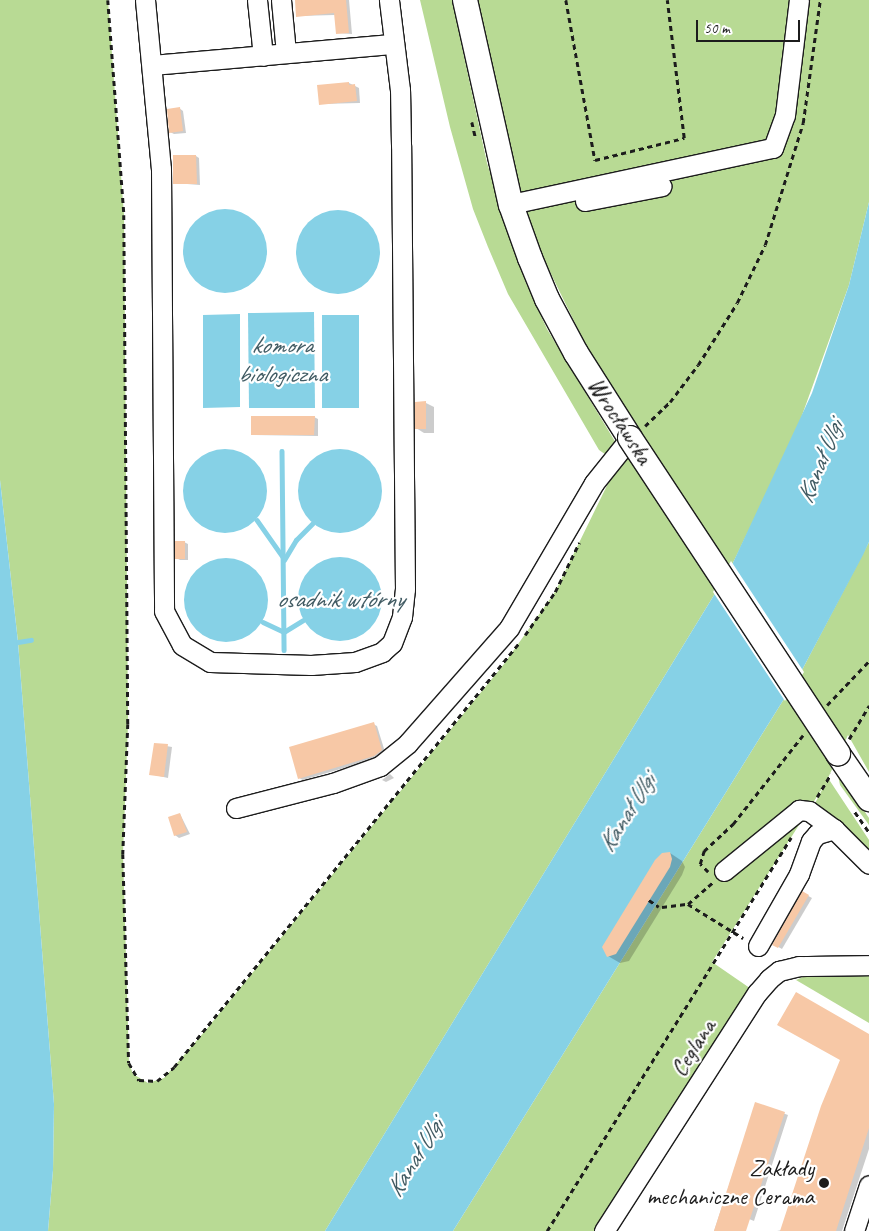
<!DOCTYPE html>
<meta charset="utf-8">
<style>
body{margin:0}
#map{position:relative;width:869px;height:1231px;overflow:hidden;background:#fff;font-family:Caveat,sans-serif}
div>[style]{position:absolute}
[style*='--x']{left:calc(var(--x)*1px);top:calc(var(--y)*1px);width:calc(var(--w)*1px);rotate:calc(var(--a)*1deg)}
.green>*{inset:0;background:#b8da94}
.water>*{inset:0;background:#86d1e6}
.round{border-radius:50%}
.pier>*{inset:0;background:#fff}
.shadow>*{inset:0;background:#0003}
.stream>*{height:4.5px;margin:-2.25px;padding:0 2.25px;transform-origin:2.25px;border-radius:2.25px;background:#86d1e6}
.building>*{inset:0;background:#f7c8a6}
.path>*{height:2.5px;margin-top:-1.25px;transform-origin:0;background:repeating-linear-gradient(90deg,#1c1c1c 0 5px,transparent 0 9px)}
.roads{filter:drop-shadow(1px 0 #1c1c1c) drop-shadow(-1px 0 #1c1c1c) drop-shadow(0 1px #1c1c1c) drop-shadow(0 -1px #1c1c1c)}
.minor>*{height:19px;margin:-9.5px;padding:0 9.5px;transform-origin:9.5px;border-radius:9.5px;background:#fff}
.major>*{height:24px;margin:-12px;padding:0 12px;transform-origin:12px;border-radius:12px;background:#fff}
.bridges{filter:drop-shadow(1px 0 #1c1c1c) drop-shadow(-1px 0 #1c1c1c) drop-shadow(0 1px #1c1c1c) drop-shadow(0 -1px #1c1c1c)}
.major-bridge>*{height:24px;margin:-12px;padding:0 12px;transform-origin:12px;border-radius:12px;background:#fff}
.dots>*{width:14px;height:14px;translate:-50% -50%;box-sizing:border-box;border:2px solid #fff;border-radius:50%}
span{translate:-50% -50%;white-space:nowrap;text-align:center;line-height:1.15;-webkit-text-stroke:4.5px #fff;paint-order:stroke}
.street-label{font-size:24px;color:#1c1c1c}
.poi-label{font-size:24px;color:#1c1c1c}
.right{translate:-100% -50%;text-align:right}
.water-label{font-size:25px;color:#415b63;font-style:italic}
.scale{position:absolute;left:696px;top:20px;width:104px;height:22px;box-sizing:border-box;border:2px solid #1c1c1c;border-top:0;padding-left:6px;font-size:15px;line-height:18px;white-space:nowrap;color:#1c1c1c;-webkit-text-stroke:4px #fff;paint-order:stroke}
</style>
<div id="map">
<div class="green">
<i style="clip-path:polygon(0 0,108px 0,124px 215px,128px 724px,123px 854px,129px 1063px,133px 1074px,148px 1083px,164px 1078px,205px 1031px,504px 664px,555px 592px,618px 463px,599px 450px,508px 294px,488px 247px,473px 209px,450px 127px,420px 0,452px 0,487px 163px,526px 283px,547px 329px,622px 453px,594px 362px,530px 231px,475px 0,869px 0,869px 202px,849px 285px,796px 432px,730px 569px,325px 1231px,48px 1231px,53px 1170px,54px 1104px,18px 642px,0 480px)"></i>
<i style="clip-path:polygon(869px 542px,869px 772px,848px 735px,828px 778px,869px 840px,869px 861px,812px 809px,825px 784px,712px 962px,757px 993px,604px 1231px,453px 1231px,802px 670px)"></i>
<i style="clip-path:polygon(837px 771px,869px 818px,869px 825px,840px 785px)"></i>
<i style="clip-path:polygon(819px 970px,869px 972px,869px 1023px,796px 980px)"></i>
</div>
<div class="water">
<i style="clip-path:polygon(869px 202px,869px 542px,863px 555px,802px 670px,453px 1231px,325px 1231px,730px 569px,812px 393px,849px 285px)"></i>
<i class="round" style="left:183px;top:209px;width:84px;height:84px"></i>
<i class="round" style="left:296px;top:210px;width:84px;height:84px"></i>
<i style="clip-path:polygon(314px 312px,315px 408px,249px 408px,248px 313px)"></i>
<i style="clip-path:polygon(240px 314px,240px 407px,203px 408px,203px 315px)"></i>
<i style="clip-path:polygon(322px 315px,359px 315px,359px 408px,322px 408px)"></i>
<i class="round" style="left:298px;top:449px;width:84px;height:84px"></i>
<i class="round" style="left:183px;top:449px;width:84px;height:84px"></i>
<i style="clip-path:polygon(0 480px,18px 642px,54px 1104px,53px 1170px,48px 1231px,0 1231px)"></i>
<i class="round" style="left:298px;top:557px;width:84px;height:84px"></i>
<i class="round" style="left:184px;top:558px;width:84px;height:84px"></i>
</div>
<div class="pier">
<i style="clip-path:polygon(731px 561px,804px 672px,785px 701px,713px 592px)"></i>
</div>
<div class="shadow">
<i style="clip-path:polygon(296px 0,349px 0,352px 34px,337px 33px,335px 15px,297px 16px)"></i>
<i style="clip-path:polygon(349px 83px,359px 88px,360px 103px,320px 104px)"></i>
<i style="clip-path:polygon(179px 108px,183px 111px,186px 133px,174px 134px,170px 132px)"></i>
<i style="clip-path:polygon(196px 156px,199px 158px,200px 185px,174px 183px)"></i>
<i style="clip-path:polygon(426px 403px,434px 407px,434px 433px,424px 433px,416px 428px)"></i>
<i style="clip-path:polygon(314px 417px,318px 419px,318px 436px,252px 435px)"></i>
<i style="clip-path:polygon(184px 542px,188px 544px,188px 560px,180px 560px,176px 558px)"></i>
<i style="clip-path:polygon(373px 724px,377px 726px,385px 752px,378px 758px,303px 780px,299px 778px)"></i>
<i style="clip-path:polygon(155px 744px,172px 747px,168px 778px,150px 774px)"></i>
<i style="clip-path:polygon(390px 774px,394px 778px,386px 782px,382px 780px)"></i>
<i style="clip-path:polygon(180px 814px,190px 834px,179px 838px,175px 835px)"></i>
<i style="clip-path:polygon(670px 853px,682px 861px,685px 867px,682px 875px,629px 961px,620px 963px,608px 956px)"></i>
<i style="clip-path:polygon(803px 893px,812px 898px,782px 949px,773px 944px)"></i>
<i style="clip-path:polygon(869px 1036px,869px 1149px,842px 1231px,777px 1231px,782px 1230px)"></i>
<i style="clip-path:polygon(756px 1103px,788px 1115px,754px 1221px,749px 1219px,745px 1231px,714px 1231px)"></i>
</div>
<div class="stream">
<i style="--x:282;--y:451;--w:199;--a:89.4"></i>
<i style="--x:257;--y:520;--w:45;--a:54.9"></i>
<i style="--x:284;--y:560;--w:23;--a:-59"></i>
<i style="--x:296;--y:540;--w:23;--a:-45"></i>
<i style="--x:263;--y:622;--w:23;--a:25"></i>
<i style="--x:284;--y:632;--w:22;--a:-32"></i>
<i style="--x:18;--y:642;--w:13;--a:-9"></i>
</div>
<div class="building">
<i style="clip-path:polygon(295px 0,346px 0,349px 33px,336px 34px,334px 13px,296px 17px)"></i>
<i style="clip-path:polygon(349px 82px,349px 85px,355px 84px,357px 101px,319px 105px,317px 85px)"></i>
<i style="clip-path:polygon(180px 107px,183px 131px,169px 133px,167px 109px)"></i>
<i style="clip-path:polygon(173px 155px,196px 155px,197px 184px,173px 184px)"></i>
<i style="clip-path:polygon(426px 401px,426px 429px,415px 429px,415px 402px)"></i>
<i style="clip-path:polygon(251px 416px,315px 416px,314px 435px,251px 435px)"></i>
<i style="clip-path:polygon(175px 541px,185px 541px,185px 559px,175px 559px)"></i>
<i style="clip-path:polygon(374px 722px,382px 750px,374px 756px,298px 779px,289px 747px)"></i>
<i style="clip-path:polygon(154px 743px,168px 744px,164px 777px,149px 775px)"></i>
<i style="clip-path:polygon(180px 813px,187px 832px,174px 836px,168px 817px)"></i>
<i style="clip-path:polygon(670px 852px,672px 859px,670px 867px,616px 954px,607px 957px,602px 947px,655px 860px,662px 853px)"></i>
<i style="clip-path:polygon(802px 891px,809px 895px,778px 948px,772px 945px)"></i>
<i style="clip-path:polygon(796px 992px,869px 1034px,869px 1128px,836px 1231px,780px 1231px,821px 1106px,840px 1060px,777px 1025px)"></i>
<i style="clip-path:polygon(755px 1102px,785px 1112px,746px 1231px,714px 1231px)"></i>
</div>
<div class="path">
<i style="--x:108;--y:0;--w:216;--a:85.7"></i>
<i style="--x:124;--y:215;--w:509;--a:89.55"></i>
<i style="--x:128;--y:724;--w:130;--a:92.2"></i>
<i style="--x:123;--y:854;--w:209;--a:88.4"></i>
<i style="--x:129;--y:1063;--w:20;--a:60"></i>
<i style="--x:139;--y:1080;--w:18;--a:3"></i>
<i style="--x:157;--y:1081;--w:22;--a:-39"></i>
<i style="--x:174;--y:1067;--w:547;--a:-50.87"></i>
<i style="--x:566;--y:0;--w:163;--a:79.7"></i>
<i style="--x:595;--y:160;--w:92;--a:-13.9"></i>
<i style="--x:684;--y:138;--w:139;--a:-97"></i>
<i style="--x:472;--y:122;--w:17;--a:77"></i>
<i style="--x:645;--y:426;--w:35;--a:-44"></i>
<i style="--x:670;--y:402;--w:46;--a:-52.9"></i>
<i style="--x:698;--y:365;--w:73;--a:-57.8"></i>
<i style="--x:737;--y:303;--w:64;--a:-64.2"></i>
<i style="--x:765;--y:245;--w:128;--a:-72.7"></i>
<i style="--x:803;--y:123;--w:124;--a:-82.1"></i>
<i style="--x:525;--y:635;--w:52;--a:-55.1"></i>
<i style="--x:555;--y:592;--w:55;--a:-63.9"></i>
<i style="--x:827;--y:705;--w:61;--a:-46.3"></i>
<i style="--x:849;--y:739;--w:39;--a:-59"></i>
<i style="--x:817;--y:797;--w:27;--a:-59"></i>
<i style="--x:855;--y:812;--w:24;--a:55"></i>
<i style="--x:708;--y:872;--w:11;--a:-135"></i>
<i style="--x:700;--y:864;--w:14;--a:-73"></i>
<i style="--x:704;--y:851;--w:40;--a:-43"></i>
<i style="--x:733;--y:824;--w:113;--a:-51.8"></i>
<i style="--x:649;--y:900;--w:12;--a:35"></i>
<i style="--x:688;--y:904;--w:65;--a:31.7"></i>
<i style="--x:662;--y:907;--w:26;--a:-7"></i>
<i style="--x:688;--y:904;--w:35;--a:-41"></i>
<i style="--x:547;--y:1231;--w:463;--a:-58.2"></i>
</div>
<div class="roads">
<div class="minor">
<i style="--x:145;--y:0;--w:170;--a:84.6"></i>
<i style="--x:161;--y:169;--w:442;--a:89.6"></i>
<i style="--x:164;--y:611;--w:38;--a:62"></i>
<i style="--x:182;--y:645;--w:33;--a:31"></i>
<i style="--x:210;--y:662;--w:101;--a:1.7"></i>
<i style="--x:311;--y:665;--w:44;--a:-3.9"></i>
<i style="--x:355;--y:662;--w:29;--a:-20"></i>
<i style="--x:382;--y:652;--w:13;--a:-42"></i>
<i style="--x:392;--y:643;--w:28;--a:-69"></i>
<i style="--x:402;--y:617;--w:28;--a:-84"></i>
<i style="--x:405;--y:589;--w:444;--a:-90.5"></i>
<i style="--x:401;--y:145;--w:55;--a:-91"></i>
<i style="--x:400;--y:90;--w:91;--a:-97"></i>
<i style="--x:257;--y:0;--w:56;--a:83.9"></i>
<i style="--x:281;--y:0;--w:53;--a:84.6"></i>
<i style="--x:152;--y:65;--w:243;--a:-5"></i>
<i style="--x:585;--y:201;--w:78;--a:-11"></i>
<i style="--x:511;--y:204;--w:268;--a:-12.1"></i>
<i style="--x:773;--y:148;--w:35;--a:-70"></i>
<i style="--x:785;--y:115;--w:116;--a:-83.1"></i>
<i style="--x:236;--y:808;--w:100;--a:-14.5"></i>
<i style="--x:333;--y:783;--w:50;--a:-19.9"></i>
<i style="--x:380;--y:766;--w:36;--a:-39"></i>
<i style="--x:408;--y:743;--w:153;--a:-48.7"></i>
<i style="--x:509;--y:628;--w:168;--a:-59.6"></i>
<i style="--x:594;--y:483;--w:58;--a:-51.3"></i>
<i style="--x:724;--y:871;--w:97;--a:-39.1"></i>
<i style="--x:799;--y:810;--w:10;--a:6"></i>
<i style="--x:809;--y:811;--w:31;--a:36"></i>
<i style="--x:834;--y:829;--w:49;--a:45"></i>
<i style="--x:758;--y:946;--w:83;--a:-60.3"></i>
<i style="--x:799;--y:874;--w:35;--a:-70"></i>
<i style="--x:811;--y:841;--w:9;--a:-49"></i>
<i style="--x:817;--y:834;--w:18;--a:-16"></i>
<i style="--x:604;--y:1231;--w:283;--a:-57.3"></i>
<i style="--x:757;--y:993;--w:18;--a:-49"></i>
<i style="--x:769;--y:979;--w:13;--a:-39"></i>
<i style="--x:779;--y:971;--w:21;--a:-14"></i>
<i style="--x:799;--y:966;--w:70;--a:-0.8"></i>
<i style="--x:854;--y:1231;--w:48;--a:-71.9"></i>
</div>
<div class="major">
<i style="--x:465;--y:0;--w:210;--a:77.4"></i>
<i style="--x:511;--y:205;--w:56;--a:70.3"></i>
<i style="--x:530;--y:258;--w:44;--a:67.5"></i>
<i style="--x:547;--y:299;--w:61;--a:61.8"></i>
<i style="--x:576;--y:353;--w:101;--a:57.6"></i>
<i style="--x:838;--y:754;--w:55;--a:55.4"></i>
</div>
</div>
<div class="bridges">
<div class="major-bridge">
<i style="--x:630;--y:438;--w:378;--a:56.6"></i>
</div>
</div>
<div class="dots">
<i style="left:824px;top:1183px;background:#1c1c1c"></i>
</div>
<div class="street-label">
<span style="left:620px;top:421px;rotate:57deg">Wrocławska</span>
<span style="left:693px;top:1048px;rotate:-58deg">Ceglana</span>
</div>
<div class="poi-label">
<span class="right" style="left:814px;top:1183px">Zakłady<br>mechaniczne Cerama</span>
</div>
<div class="water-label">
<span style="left:282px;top:360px">komora<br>biologiczna</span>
<span style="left:820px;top:462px;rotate:-68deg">Kanał Ulgi</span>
<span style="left:340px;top:599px">osadnik wtórny</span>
<span style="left:627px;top:813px;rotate:-58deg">Kanał Ulgi</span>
<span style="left:415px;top:1158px;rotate:-58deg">Kanał Ulgi</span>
</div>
<div class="scale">50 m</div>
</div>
